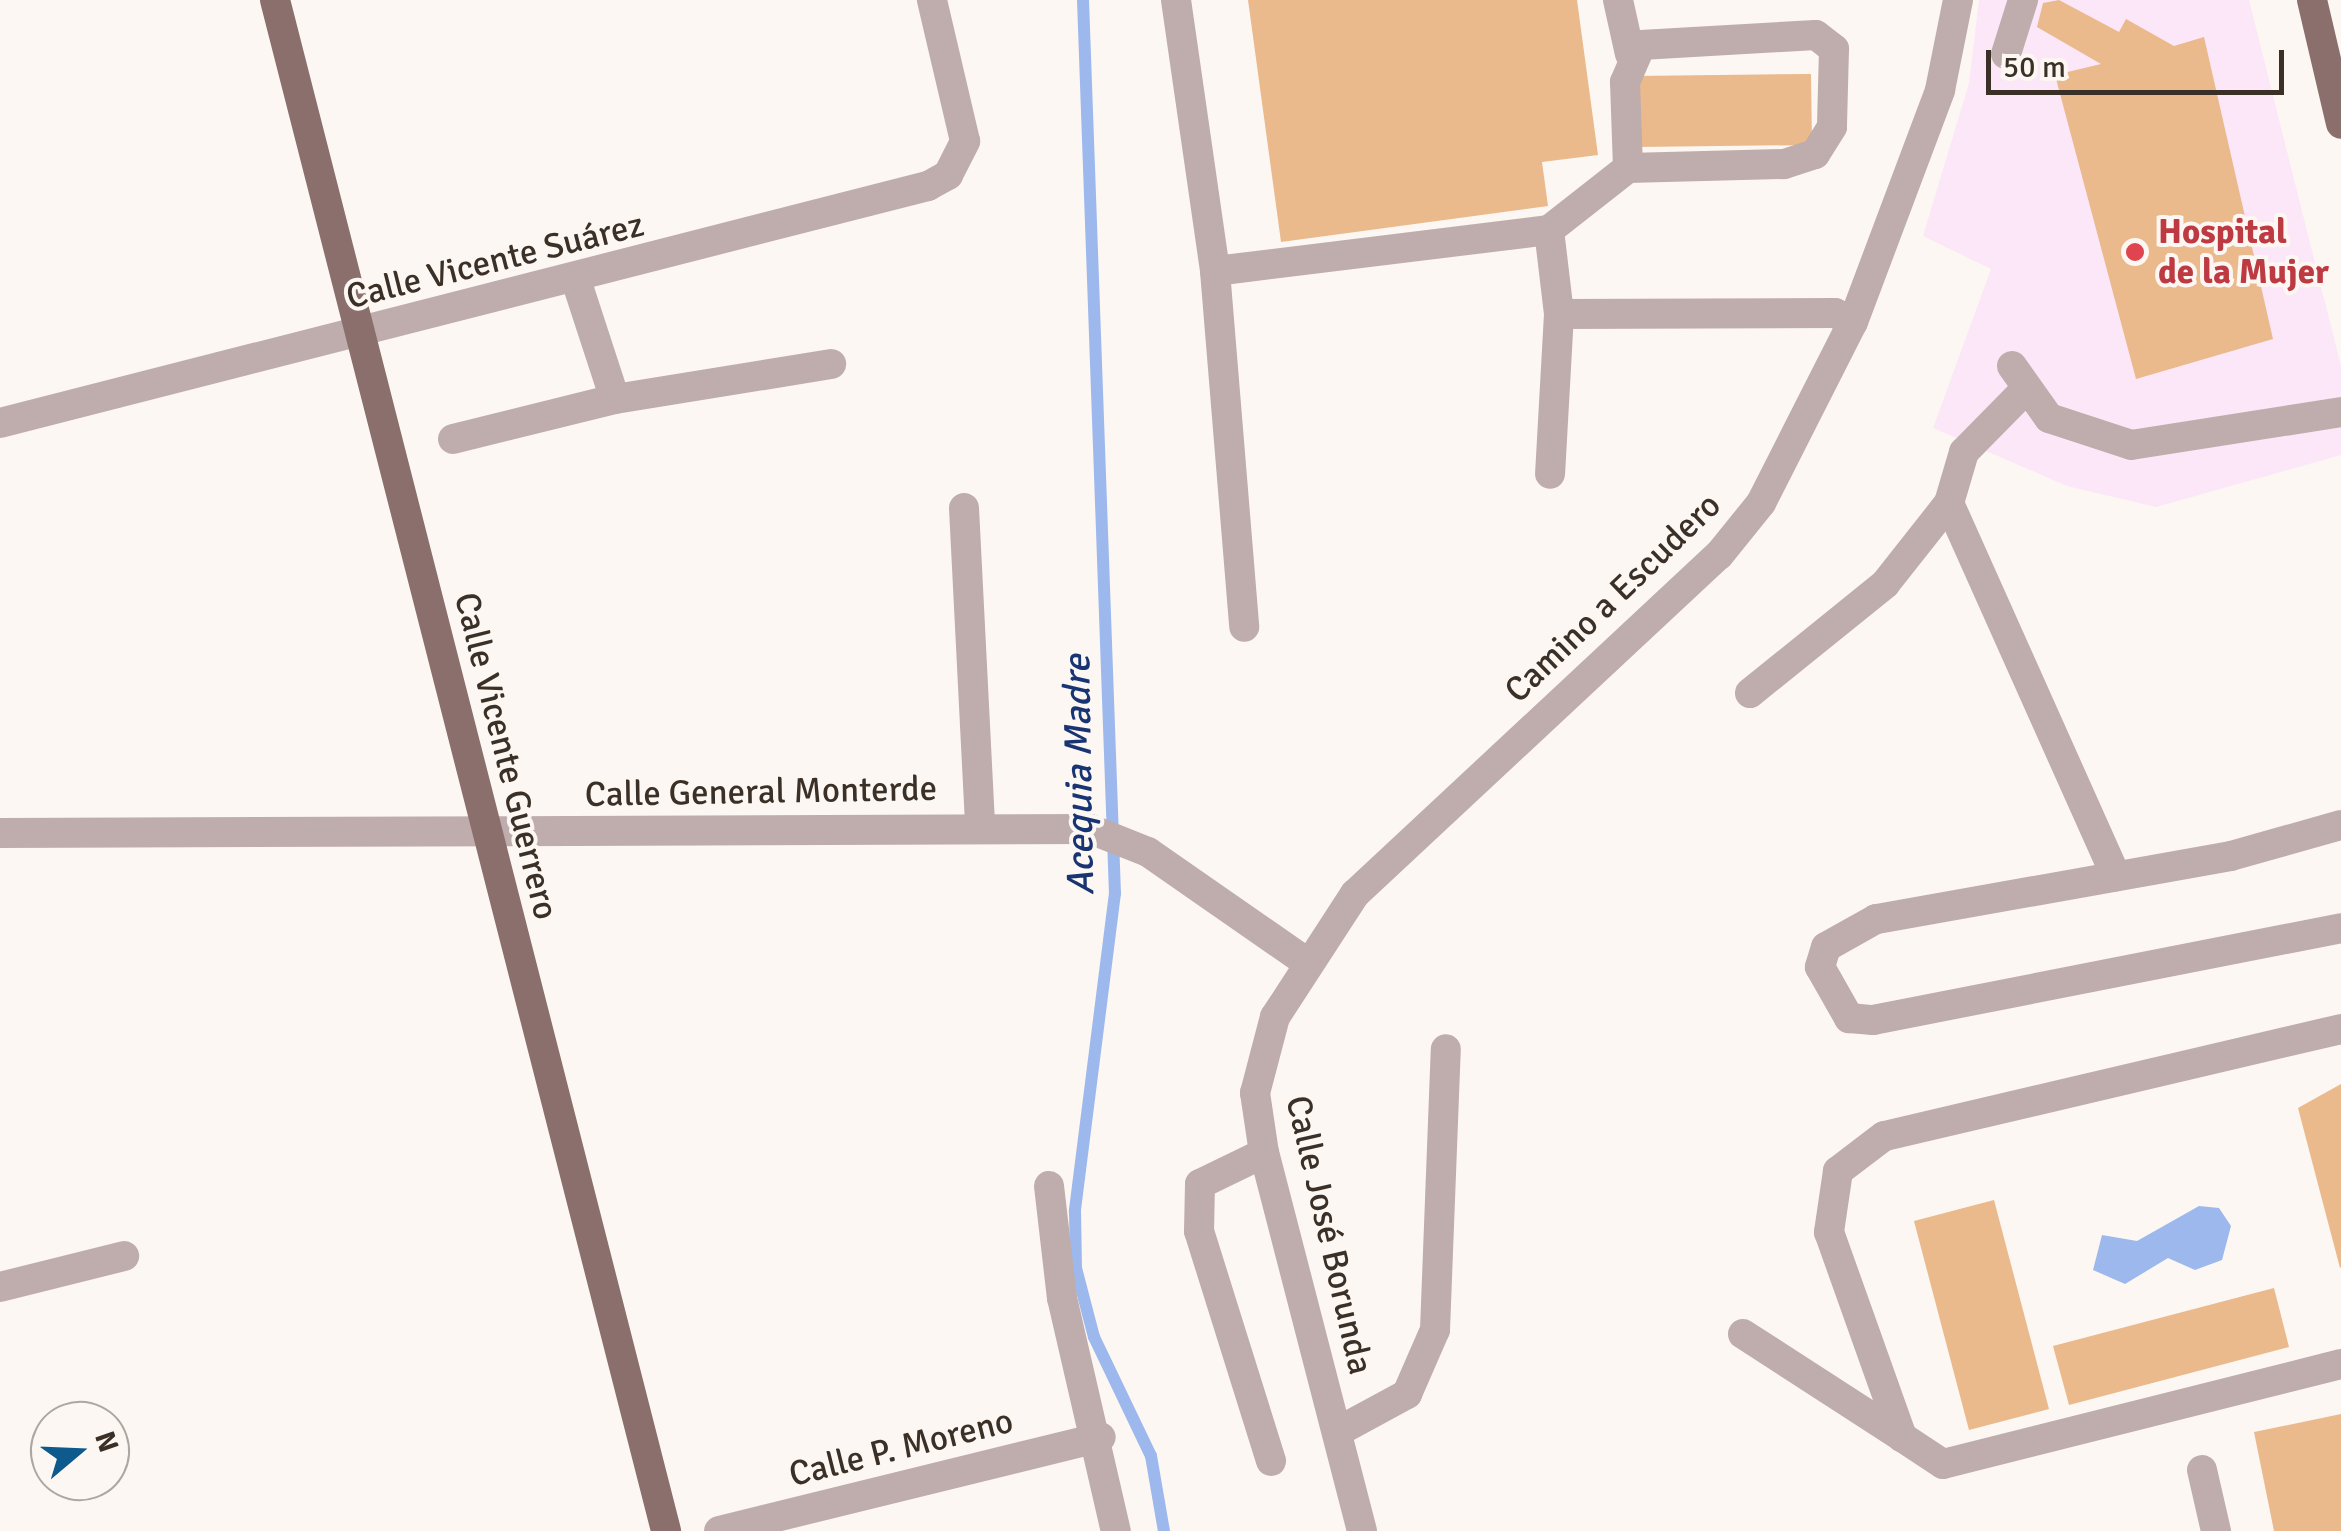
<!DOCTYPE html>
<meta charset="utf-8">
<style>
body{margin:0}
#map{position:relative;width:2341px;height:1531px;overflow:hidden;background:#fcf7f2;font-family:Signika,sans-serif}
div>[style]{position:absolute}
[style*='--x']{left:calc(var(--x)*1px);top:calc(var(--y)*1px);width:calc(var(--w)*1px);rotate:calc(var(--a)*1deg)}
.medical>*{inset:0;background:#fbe7f8}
.water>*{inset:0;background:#9db8ed}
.stream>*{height:12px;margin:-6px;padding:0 6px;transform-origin:6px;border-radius:6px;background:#9db8ed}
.building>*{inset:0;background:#eab98c}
.minor>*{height:30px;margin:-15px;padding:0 15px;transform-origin:15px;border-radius:15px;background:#beadac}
.major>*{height:30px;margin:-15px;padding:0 15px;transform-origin:15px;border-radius:15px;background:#8b6f6d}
.dots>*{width:28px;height:28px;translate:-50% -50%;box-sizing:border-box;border:5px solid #fcf7f2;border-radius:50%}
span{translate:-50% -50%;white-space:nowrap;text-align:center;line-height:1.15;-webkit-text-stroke:8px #fcf7f2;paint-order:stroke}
.health-label{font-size:35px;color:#be3a42;font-weight:700}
.left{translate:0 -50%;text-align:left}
.street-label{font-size:35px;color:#3a3027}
.water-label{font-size:38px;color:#193472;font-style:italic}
.north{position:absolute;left:30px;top:1401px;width:100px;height:100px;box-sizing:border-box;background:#fcf7f2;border:2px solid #aea7a1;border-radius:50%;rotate:71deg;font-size:28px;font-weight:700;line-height:40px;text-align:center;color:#3a3027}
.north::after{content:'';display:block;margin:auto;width:35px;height:45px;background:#0e5a8d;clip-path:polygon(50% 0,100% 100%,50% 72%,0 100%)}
.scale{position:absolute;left:1986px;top:50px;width:298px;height:45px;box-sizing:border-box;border:5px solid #3a3027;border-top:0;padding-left:12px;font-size:30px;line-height:35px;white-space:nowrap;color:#3a3027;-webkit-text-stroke:8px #fcf7f2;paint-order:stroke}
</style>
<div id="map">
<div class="medical">
<i style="clip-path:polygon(1979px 0,2249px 0,2341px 366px,2341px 455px,2156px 507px,2067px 486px,1933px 428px,1991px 269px,1923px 236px,1969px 83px)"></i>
</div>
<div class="water">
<i style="clip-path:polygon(2199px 1206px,2219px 1208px,2231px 1226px,2222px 1260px,2195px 1270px,2168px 1258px,2125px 1284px,2093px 1270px,2102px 1235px,2137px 1241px)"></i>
</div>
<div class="stream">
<i style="--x:1083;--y:0;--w:894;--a:87.95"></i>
<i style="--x:1115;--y:893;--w:321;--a:97.2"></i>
<i style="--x:1075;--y:1211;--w:57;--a:89"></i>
<i style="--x:1076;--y:1268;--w:71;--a:75.4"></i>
<i style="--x:1094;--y:1337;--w:132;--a:64.4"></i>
<i style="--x:1151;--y:1456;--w:76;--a:80.2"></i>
</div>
<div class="building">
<i style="clip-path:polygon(1248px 0,1577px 0,1598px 155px,1542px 162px,1548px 206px,1281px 242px)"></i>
<i style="clip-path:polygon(2059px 0,2119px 32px,2126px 19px,2174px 46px,2204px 37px,2273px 339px,2136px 379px,2055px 75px,2101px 64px,2037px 27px,2043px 3px)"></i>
<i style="clip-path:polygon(1811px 74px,1812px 145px,1635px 147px,1634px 76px)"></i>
<i style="clip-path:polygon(2341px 1084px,2341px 1267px,2340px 1268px,2298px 1108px)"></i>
<i style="clip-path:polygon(1994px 1200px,2049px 1409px,1969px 1430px,1914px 1221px)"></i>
<i style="clip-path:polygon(2274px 1288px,2289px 1347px,2069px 1405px,2053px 1346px)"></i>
<i style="clip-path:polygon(2341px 1414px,2341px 1531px,2274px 1531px,2254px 1432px)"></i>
</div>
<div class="minor">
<i style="--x:1176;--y:0;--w:274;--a:81.8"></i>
<i style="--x:1215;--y:271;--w:357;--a:85.3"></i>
<i style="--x:1618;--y:0;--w:55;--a:77.5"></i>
<i style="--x:2006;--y:54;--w:57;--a:-72.5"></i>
<i style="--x:1549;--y:230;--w:85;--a:83.2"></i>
<i style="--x:1559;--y:314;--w:160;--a:93.2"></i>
<i style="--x:1215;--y:271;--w:337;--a:-7"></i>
<i style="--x:1549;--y:230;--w:100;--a:-38.1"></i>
<i style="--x:1628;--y:168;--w:86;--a:-92"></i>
<i style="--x:1625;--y:82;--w:40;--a:-66.6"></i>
<i style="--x:1641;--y:45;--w:175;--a:-3.3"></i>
<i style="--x:1816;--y:35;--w:23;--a:38"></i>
<i style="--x:1834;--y:49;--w:78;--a:91.5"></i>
<i style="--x:1832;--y:127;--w:32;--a:122"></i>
<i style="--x:1815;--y:154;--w:33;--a:162"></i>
<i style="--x:1784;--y:164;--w:156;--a:178.5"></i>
<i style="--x:576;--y:280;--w:125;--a:71.9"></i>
<i style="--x:615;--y:399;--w:219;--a:-9.2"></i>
<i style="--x:1559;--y:314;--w:276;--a:-0.2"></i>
<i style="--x:1835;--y:313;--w:20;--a:27"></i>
<i style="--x:2012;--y:366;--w:64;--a:54.6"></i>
<i style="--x:2049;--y:418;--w:86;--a:18.2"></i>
<i style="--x:2131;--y:445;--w:213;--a:-8.9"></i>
<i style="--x:0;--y:423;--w:958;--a:-14.33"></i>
<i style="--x:928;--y:186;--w:23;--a:-29"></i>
<i style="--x:948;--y:175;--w:38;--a:-63"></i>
<i style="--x:965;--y:141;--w:145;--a:-103.2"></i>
<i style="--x:453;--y:439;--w:167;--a:-13.9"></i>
<i style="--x:1949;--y:503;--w:409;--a:65.9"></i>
<i style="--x:964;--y:508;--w:318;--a:87.1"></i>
<i style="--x:1750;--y:693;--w:174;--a:-38.9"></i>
<i style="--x:1885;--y:584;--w:103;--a:-51.7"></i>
<i style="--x:1949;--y:503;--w:53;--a:-73.6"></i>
<i style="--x:1964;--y:452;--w:86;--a:-45.5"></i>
<i style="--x:2341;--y:825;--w:114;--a:164.3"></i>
<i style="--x:2231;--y:856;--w:361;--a:169.9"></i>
<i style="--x:1876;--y:919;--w:57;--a:150.8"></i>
<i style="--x:1826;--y:947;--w:21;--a:107"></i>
<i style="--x:1820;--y:967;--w:59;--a:60.4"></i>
<i style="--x:1849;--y:1018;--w:24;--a:5"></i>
<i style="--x:1873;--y:1020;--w:477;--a:-11.1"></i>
<i style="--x:0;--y:833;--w:1090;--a:-0.21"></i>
<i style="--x:1090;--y:829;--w:62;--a:21.6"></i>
<i style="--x:1148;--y:852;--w:191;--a:34.8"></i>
<i style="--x:2341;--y:1029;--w:469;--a:166.8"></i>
<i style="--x:1884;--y:1136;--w:58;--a:142.7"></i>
<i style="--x:1838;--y:1171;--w:62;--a:98.4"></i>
<i style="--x:1829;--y:1232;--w:218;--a:70.4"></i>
<i style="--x:1902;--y:1437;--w:49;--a:33.4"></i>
<i style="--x:1943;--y:1464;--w:410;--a:-14.1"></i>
<i style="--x:1264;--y:1153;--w:71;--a:154.2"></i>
<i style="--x:1200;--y:1184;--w:47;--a:91.2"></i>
<i style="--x:1199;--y:1231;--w:241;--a:72.6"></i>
<i style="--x:1049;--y:1186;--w:113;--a:83.4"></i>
<i style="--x:1062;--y:1298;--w:239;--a:77"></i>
<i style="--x:0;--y:1287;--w:128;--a:-14"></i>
<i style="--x:1743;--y:1334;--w:189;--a:32.9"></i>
<i style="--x:1337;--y:1432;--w:80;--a:-28.5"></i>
<i style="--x:1407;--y:1394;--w:70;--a:-66.4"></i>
<i style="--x:1435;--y:1330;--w:281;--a:-87.8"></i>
<i style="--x:2202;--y:1470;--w:63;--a:77.1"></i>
<i style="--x:719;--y:1531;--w:393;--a:-13.8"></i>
<i style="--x:1362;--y:1531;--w:390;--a:-104.5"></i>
<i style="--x:1264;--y:1153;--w:61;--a:-98.5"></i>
<i style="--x:1255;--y:1093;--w:79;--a:-75.3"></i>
<i style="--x:1275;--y:1017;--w:147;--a:-57"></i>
<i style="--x:1355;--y:894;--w:497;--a:-43"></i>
<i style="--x:1719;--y:555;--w:67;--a:-51.1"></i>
<i style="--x:1761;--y:503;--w:203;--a:-63.1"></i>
<i style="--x:1853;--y:322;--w:248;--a:-69.4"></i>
<i style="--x:1940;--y:90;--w:92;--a:-78.7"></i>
</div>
<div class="major">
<i style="--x:275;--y:0;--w:1580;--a:75.67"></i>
<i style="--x:2312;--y:0;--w:127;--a:76.8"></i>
</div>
<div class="dots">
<i style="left:2135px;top:252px;background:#e0444e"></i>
</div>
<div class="health-label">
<span class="left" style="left:2158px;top:252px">Hospital<br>de la Mujer</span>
</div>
<div class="street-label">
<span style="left:495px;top:261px;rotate:-14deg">Calle Vicente Suárez</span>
<span style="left:1613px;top:598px;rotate:-44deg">Camino a Escudero</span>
<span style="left:506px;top:756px;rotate:76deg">Calle Vicente Guerrero</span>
<span style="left:761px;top:792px;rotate:-1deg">Calle General Monterde</span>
<span style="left:1329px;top:1235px;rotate:77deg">Calle José Borunda</span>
<span style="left:901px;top:1448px;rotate:-14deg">Calle P. Moreno</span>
</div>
<div class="water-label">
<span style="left:1079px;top:775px;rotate:-91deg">Acequia Madre</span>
</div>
<div class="north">N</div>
<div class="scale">50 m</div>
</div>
